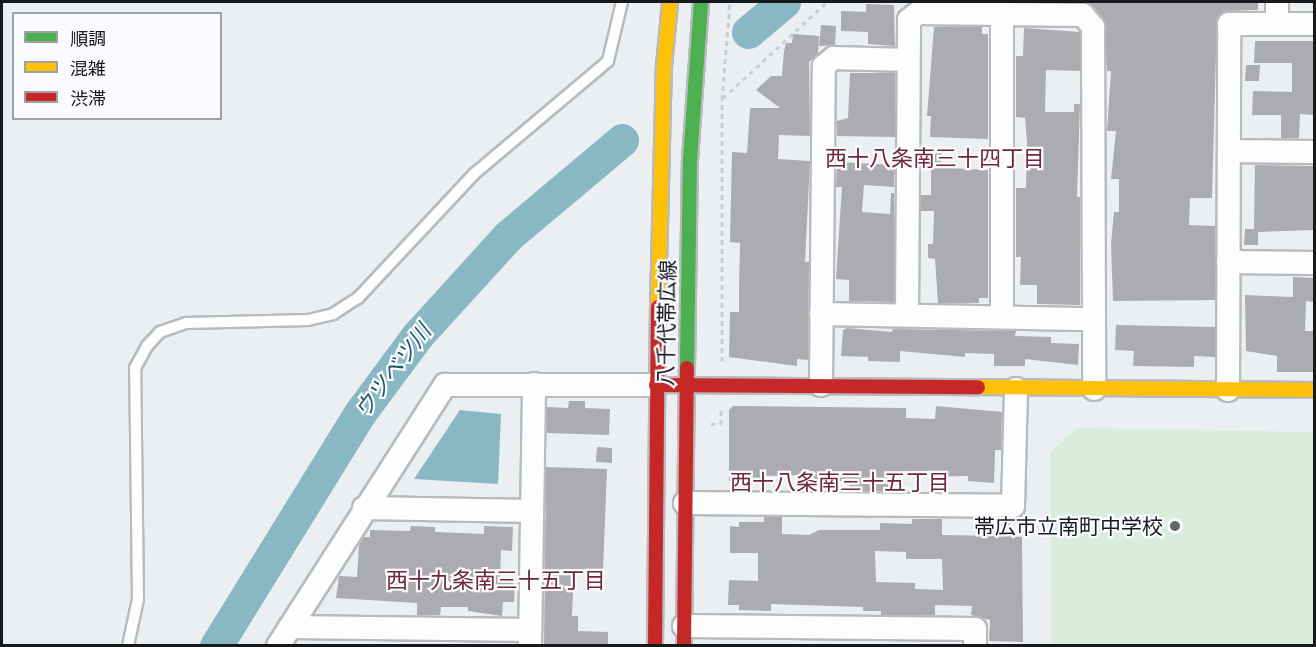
<!DOCTYPE html>
<meta charset="utf-8">
<style>
body{margin:0}
#map{position:relative;width:1316px;height:647px;overflow:hidden;background:#eceff2;font-family:Mulish,"Noto Sans JP",sans-serif}
div>[style]{position:absolute}
[style*='--x']{left:calc(var(--x)*1px);top:calc(var(--y)*1px);width:calc(var(--w)*1px);rotate:calc(var(--a)*1deg)}
.green>*{inset:0;background:#daecde}
.water>*{inset:0;background:#89b8c4}
.river>*{height:33px;margin:-16.5px;padding:0 16.5px;transform-origin:16.5px;border-radius:16.5px;background:#89b8c4}
.building>*{inset:0;background:#abacaf}
.path>*{height:3px;margin-top:-1.5px;transform-origin:0;background:repeating-linear-gradient(90deg,#cdcdcf 0 4.5px,transparent 0 9px)}
.roads{filter:drop-shadow(2px 0 #b8babd) drop-shadow(-2px 0 #b8babd) drop-shadow(0 2px #b8babd) drop-shadow(0 -2px #b8babd)}
.lane>*{height:10px;margin:-5px;padding:0 5px;transform-origin:5px;border-radius:5px;background:#fcfdfd}
.street>*{height:22px;margin:-11px;padding:0 11px;transform-origin:11px;border-radius:11px;background:#fcfdfd}
.fast>*{height:14px;margin:-7px;padding:0 7px;transform-origin:7px;border-radius:7px;background:#4caf50}
.slow>*{height:14px;margin:-7px;padding:0 7px;transform-origin:7px;border-radius:7px;background:#ffc107}
.jam>*{height:14px;margin:-7px;padding:0 7px;transform-origin:7px;border-radius:7px;background:#c62828}
.dots>*{width:16px;height:16px;translate:-50% -50%;box-sizing:border-box;border:3px solid #f9fbff;border-radius:50%}
span{translate:-50% -50%;white-space:nowrap;text-align:center;line-height:1.15;-webkit-text-stroke:4.5px #f9fbff;paint-order:stroke}
.street-label{font-size:21px;color:#17191b}
.poi-label{font-size:21px;color:#17191b}
.right{translate:-100% -50%;text-align:right}
.neighbourhood-label{font-size:22px;color:#6e2837}
.water-label{font-size:22px;color:#225966;font-style:italic}
.frame{position:absolute;inset:0;border:3px solid #17191b;pointer-events:none}
.legend{position:absolute;left:12px;top:12px;width:210px;height:108px;box-sizing:border-box;background:#f9fbff;border:2px solid #9fa1a4;margin:0;padding:8px 10px;list-style:none;font-size:18px;color:#17191b}
.legend li{display:flex;align-items:center;gap:12px;height:30px}
.legend b{width:30px;border:2px solid #9fa1a4}
</style>
<div id="map">
<div class="green">
<i style="clip-path:polygon(1077px 428px,1314px 432px,1314px 645px,1051px 645px,1050px 452px)"></i>
</div>
<div class="water">
<i style="clip-path:polygon(460px 410px,501px 414px,498px 484px,414px 479px)"></i>
</div>
<div class="river">
<i style="--x:748;--y:32;--w:47;--a:-39.8"></i>
<i style="--x:216;--y:646;--w:274;--a:-58.3"></i>
<i style="--x:360;--y:413;--w:96;--a:-53.5"></i>
<i style="--x:417;--y:336;--w:135;--a:-47.7"></i>
<i style="--x:508;--y:236;--w:149;--a:-40.1"></i>
</div>
<div class="building">
<i style="clip-path:polygon(1084px 2px,1258px 2px,1258px 10px,1228px 11px,1217px 18px,1212px 198px,1190px 198px,1189px 225px,1215px 226px,1215px 300px,1113px 301px,1111px 244px,1114px 212px,1119px 212px,1119px 179px,1111px 179px,1116px 131px,1107px 131px,1111px 71px,1107px 71px,1104px 19px)"></i>
<i style="clip-path:polygon(866px 4px,894px 5px,895px 46px,868px 44px,868px 32px,841px 31px,841px 11px,866px 12px)"></i>
<i style="clip-path:polygon(821px 25px,836px 26px,835px 45px,819px 46px)"></i>
<i style="clip-path:polygon(934px 27px,982px 27px,982px 34px,988px 34px,988px 139px,930px 137px,931px 116px,927px 116px)"></i>
<i style="clip-path:polygon(1024px 28px,1080px 32px,1080px 71px,1046px 70px,1045px 112px,1074px 112px,1074px 104px,1080px 104px,1077px 197px,1080px 197px,1080px 305px,1037px 304px,1037px 285px,1020px 285px,1021px 257px,1016px 257px,1016px 188px,1026px 188px,1027px 142px,1025px 118px,1016px 117px,1016px 56px,1023px 56px)"></i>
<i style="clip-path:polygon(793px 34px,819px 36px,818px 54px,809px 62px,810px 136px,779px 135px,778px 159px,810px 161px,805px 262px,809px 262px,808px 360px,797px 359px,797px 366px,729px 357px,730px 312px,739px 312px,739px 289px,740px 243px,730px 242px,732px 152px,747px 153px,750px 108px,780px 108px,756px 90px,771px 76px,782px 76px,784px 51px,786px 43px,792px 43px)"></i>
<i style="clip-path:polygon(1255px 41px,1314px 41px,1314px 115px,1300px 114px,1299px 138px,1281px 138px,1281px 115px,1252px 115px,1253px 91px,1292px 92px,1292px 63px,1254px 63px)"></i>
<i style="clip-path:polygon(1246px 65px,1260px 65px,1259px 81px,1245px 81px)"></i>
<i style="clip-path:polygon(850px 73px,895px 73px,895px 137px,837px 136px,837px 121px,848px 118px)"></i>
<i style="clip-path:polygon(922px 148px,942px 149px,941px 163px,922px 162px)"></i>
<i style="clip-path:polygon(837px 162px,895px 165px,894px 187px,864px 185px,862px 212px,890px 214px,891px 193px,894px 193px,894px 302px,849px 301px,849px 280px,836px 279px,842px 187px,836px 187px)"></i>
<i style="clip-path:polygon(1255px 165px,1314px 166px,1314px 230px,1258px 232px,1258px 245px,1244px 245px,1245px 229px,1254px 229px)"></i>
<i style="clip-path:polygon(931px 167px,988px 170px,988px 298px,979px 298px,979px 303px,938px 303px,935px 259px,928px 258px,928px 244px,933px 244px,934px 211px,921px 211px,921px 195px,931px 195px)"></i>
<i style="clip-path:polygon(1293px 277px,1314px 278px,1314px 302px,1306px 301px,1305px 331px,1314px 331px,1314px 372px,1277px 372px,1277px 356px,1246px 351px,1245px 295px,1293px 297px)"></i>
<i style="clip-path:polygon(1116px 325px,1215px 327px,1215px 357px,1194px 356px,1194px 367px,1133px 366px,1134px 351px,1115px 350px)"></i>
<i style="clip-path:polygon(847px 328px,892px 332px,893px 329px,1016px 331px,1015px 336px,1051px 337px,1051px 343px,1079px 344px,1078px 365px,1025px 359px,1025px 366px,994px 366px,994px 354px,965px 353px,965px 357px,900px 351px,900px 362px,868px 361px,868px 357px,841px 356px,843px 330px)"></i>
<i style="clip-path:polygon(569px 401px,585px 401px,585px 408px,610px 409px,609px 435px,547px 433px,547px 407px,568px 408px)"></i>
<i style="clip-path:polygon(733px 406px,906px 408px,906px 418px,935px 419px,936px 406px,1002px 412px,1001px 450px,995px 450px,994px 483px,968px 481px,968px 476px,888px 477px,888px 491px,849px 491px,849px 481px,807px 481px,807px 475px,760px 476px,760px 482px,729px 481px,729px 410px)"></i>
<i style="clip-path:polygon(597px 447px,612px 448px,612px 463px,596px 462px)"></i>
<i style="clip-path:polygon(546px 467px,607px 469px,603px 571px,574px 571px,572px 616px,578px 616px,578px 631px,608px 632px,608px 645px,544px 645px)"></i>
<i style="clip-path:polygon(evenodd,764px 517px,782px 517px,782px 534px,809px 535px,819px 530px,880px 530px,880px 523px,912px 524px,912px 519px,942px 519px,942px 535px,994px 536px,995px 519px,1010px 519px,1009px 536px,1022px 537px,1023px 642px,989px 641px,990px 620px,971px 615px,972px 606px,935px 605px,935px 615px,881px 615px,881px 611px,863px 611px,863px 607px,771px 604px,771px 611px,739px 610px,739px 605px,728px 605px,729px 580px,758px 581px,758px 553px,730px 553px,730px 526px,739px 527px,739px 522px,764px 522px,764px 517px,875px 551px,906px 552px,906px 559px,942px 559px,943px 590px,915px 589px,915px 583px,876px 582px,875px 551px)"></i>
<i style="clip-path:polygon(411px 526px,435px 527px,435px 532px,484px 534px,484px 526px,513px 527px,512px 551px,501px 550px,500px 579px,515px 584px,514px 602px,503px 602px,502px 616px,468px 611px,468px 607px,441px 607px,440px 615px,417px 615px,417px 603px,336px 598px,339px 576px,357px 577px,359px 545px,364px 537px,370px 537px,370px 530px,410px 531px)"></i>
</div>
<div class="path">
<i style="--x:723;--y:98;--w:142;--a:-42.7"></i>
<i style="--x:722;--y:361;--w:262;--a:-90"></i>
<i style="--x:722;--y:99;--w:97;--a:-85.3"></i>
<i style="--x:711;--y:424;--w:10;--a:0"></i>
<i style="--x:721;--y:424;--w:14;--a:-90"></i>
</div>
<div class="roads">
<div class="lane">
<i style="--x:128;--y:646;--w:48;--a:-78"></i>
<i style="--x:138;--y:599;--w:231;--a:-90.7"></i>
<i style="--x:135;--y:368;--w:25;--a:-61"></i>
<i style="--x:147;--y:346;--w:19;--a:-47"></i>
<i style="--x:160;--y:332;--w:28;--a:-19"></i>
<i style="--x:186;--y:323;--w:122;--a:-1.4"></i>
<i style="--x:308;--y:320;--w:26;--a:-13"></i>
<i style="--x:333;--y:314;--w:30;--a:-33"></i>
<i style="--x:358;--y:298;--w:170;--a:-46.9"></i>
<i style="--x:474;--y:174;--w:175;--a:-40.1"></i>
<i style="--x:608;--y:61;--w:61;--a:-76.7"></i>
</div>
<div class="street">
<i style="--x:1002;--y:14;--w:303;--a:90"></i>
<i style="--x:1277;--y:24;--w:22;--a:-90"></i>
<i style="--x:1229;--y:151;--w:85;--a:0.7"></i>
<i style="--x:1228;--y:262;--w:86;--a:0.7"></i>
<i style="--x:821;--y:314;--w:272;--a:1.1"></i>
<i style="--x:907;--y:315;--w:295;--a:-89.6"></i>
<i style="--x:909;--y:20;--w:11;--a:-38"></i>
<i style="--x:918;--y:13;--w:165;--a:0.7"></i>
<i style="--x:1083;--y:15;--w:16;--a:50"></i>
<i style="--x:1093;--y:27;--w:362;--a:89.8"></i>
<i style="--x:821;--y:385;--w:319;--a:-89.5"></i>
<i style="--x:824;--y:66;--w:13;--a:-39"></i>
<i style="--x:834;--y:58;--w:74;--a:1.5"></i>
<i style="--x:1228;--y:390;--w:366;--a:-89.8"></i>
<i style="--x:1229;--y:24;--w:85;--a:0"></i>
<i style="--x:685;--y:503;--w:328;--a:0.5"></i>
<i style="--x:1013;--y:506;--w:117;--a:-88.5"></i>
<i style="--x:364;--y:508;--w:168;--a:1"></i>
<i style="--x:684;--y:626;--w:291;--a:0.6"></i>
<i style="--x:975;--y:629;--w:17;--a:90"></i>
<i style="--x:290;--y:627;--w:240;--a:0.7"></i>
<i style="--x:278;--y:646;--w:310;--a:-57.4"></i>
<i style="--x:445;--y:385;--w:211;--a:0"></i>
<i style="--x:530;--y:646;--w:262;--a:-89.1"></i>
</div>
<div class="fast">
<i style="--x:687;--y:368;--w:208;--a:-89.2"></i>
<i style="--x:690;--y:160;--w:158;--a:-86"></i>
</div>
<div class="slow">
<i style="--x:658;--y:307;--w:241;--a:-88.6"></i>
<i style="--x:664;--y:66;--w:64;--a:-84.6"></i>
<i style="--x:978;--y:387;--w:336;--a:0.5"></i>
</div>
<div class="jam">
<i style="--x:656;--y:385;--w:322;--a:0.4"></i>
<i style="--x:655;--y:646;--w:339;--a:-89.5"></i>
<i style="--x:684;--y:646;--w:278;--a:-89.4"></i>
</div>
</div>
<div class="dots">
<i style="left:1175px;top:526px;background:#626466"></i>
</div>
<div class="street-label">
<span style="left:666px;top:323px;rotate:-89deg">八千代帯広線</span>
</div>
<div class="poi-label">
<span class="right" style="left:1163px;top:526px">帯広市立南町中学校</span>
</div>
<div class="neighbourhood-label">
<span style="left:935px;top:159px">西十八条南三十四丁目</span>
<span style="left:840px;top:483px">西十八条南三十五丁目</span>
<span style="left:496px;top:581px">西十九条南三十五丁目</span>
</div>
<div class="water-label">
<span style="left:393px;top:371px;rotate:-53deg">ウツベツ川</span>
</div>
<div class="frame"></div>
<ul class="legend">
<li><b style="height:8px;background:#4caf50"></b>順調</li>
<li><b style="height:8px;background:#ffc107"></b>混雑</li>
<li><b style="height:8px;background:#c62828"></b>渋滞</li>
</ul>
</div>
